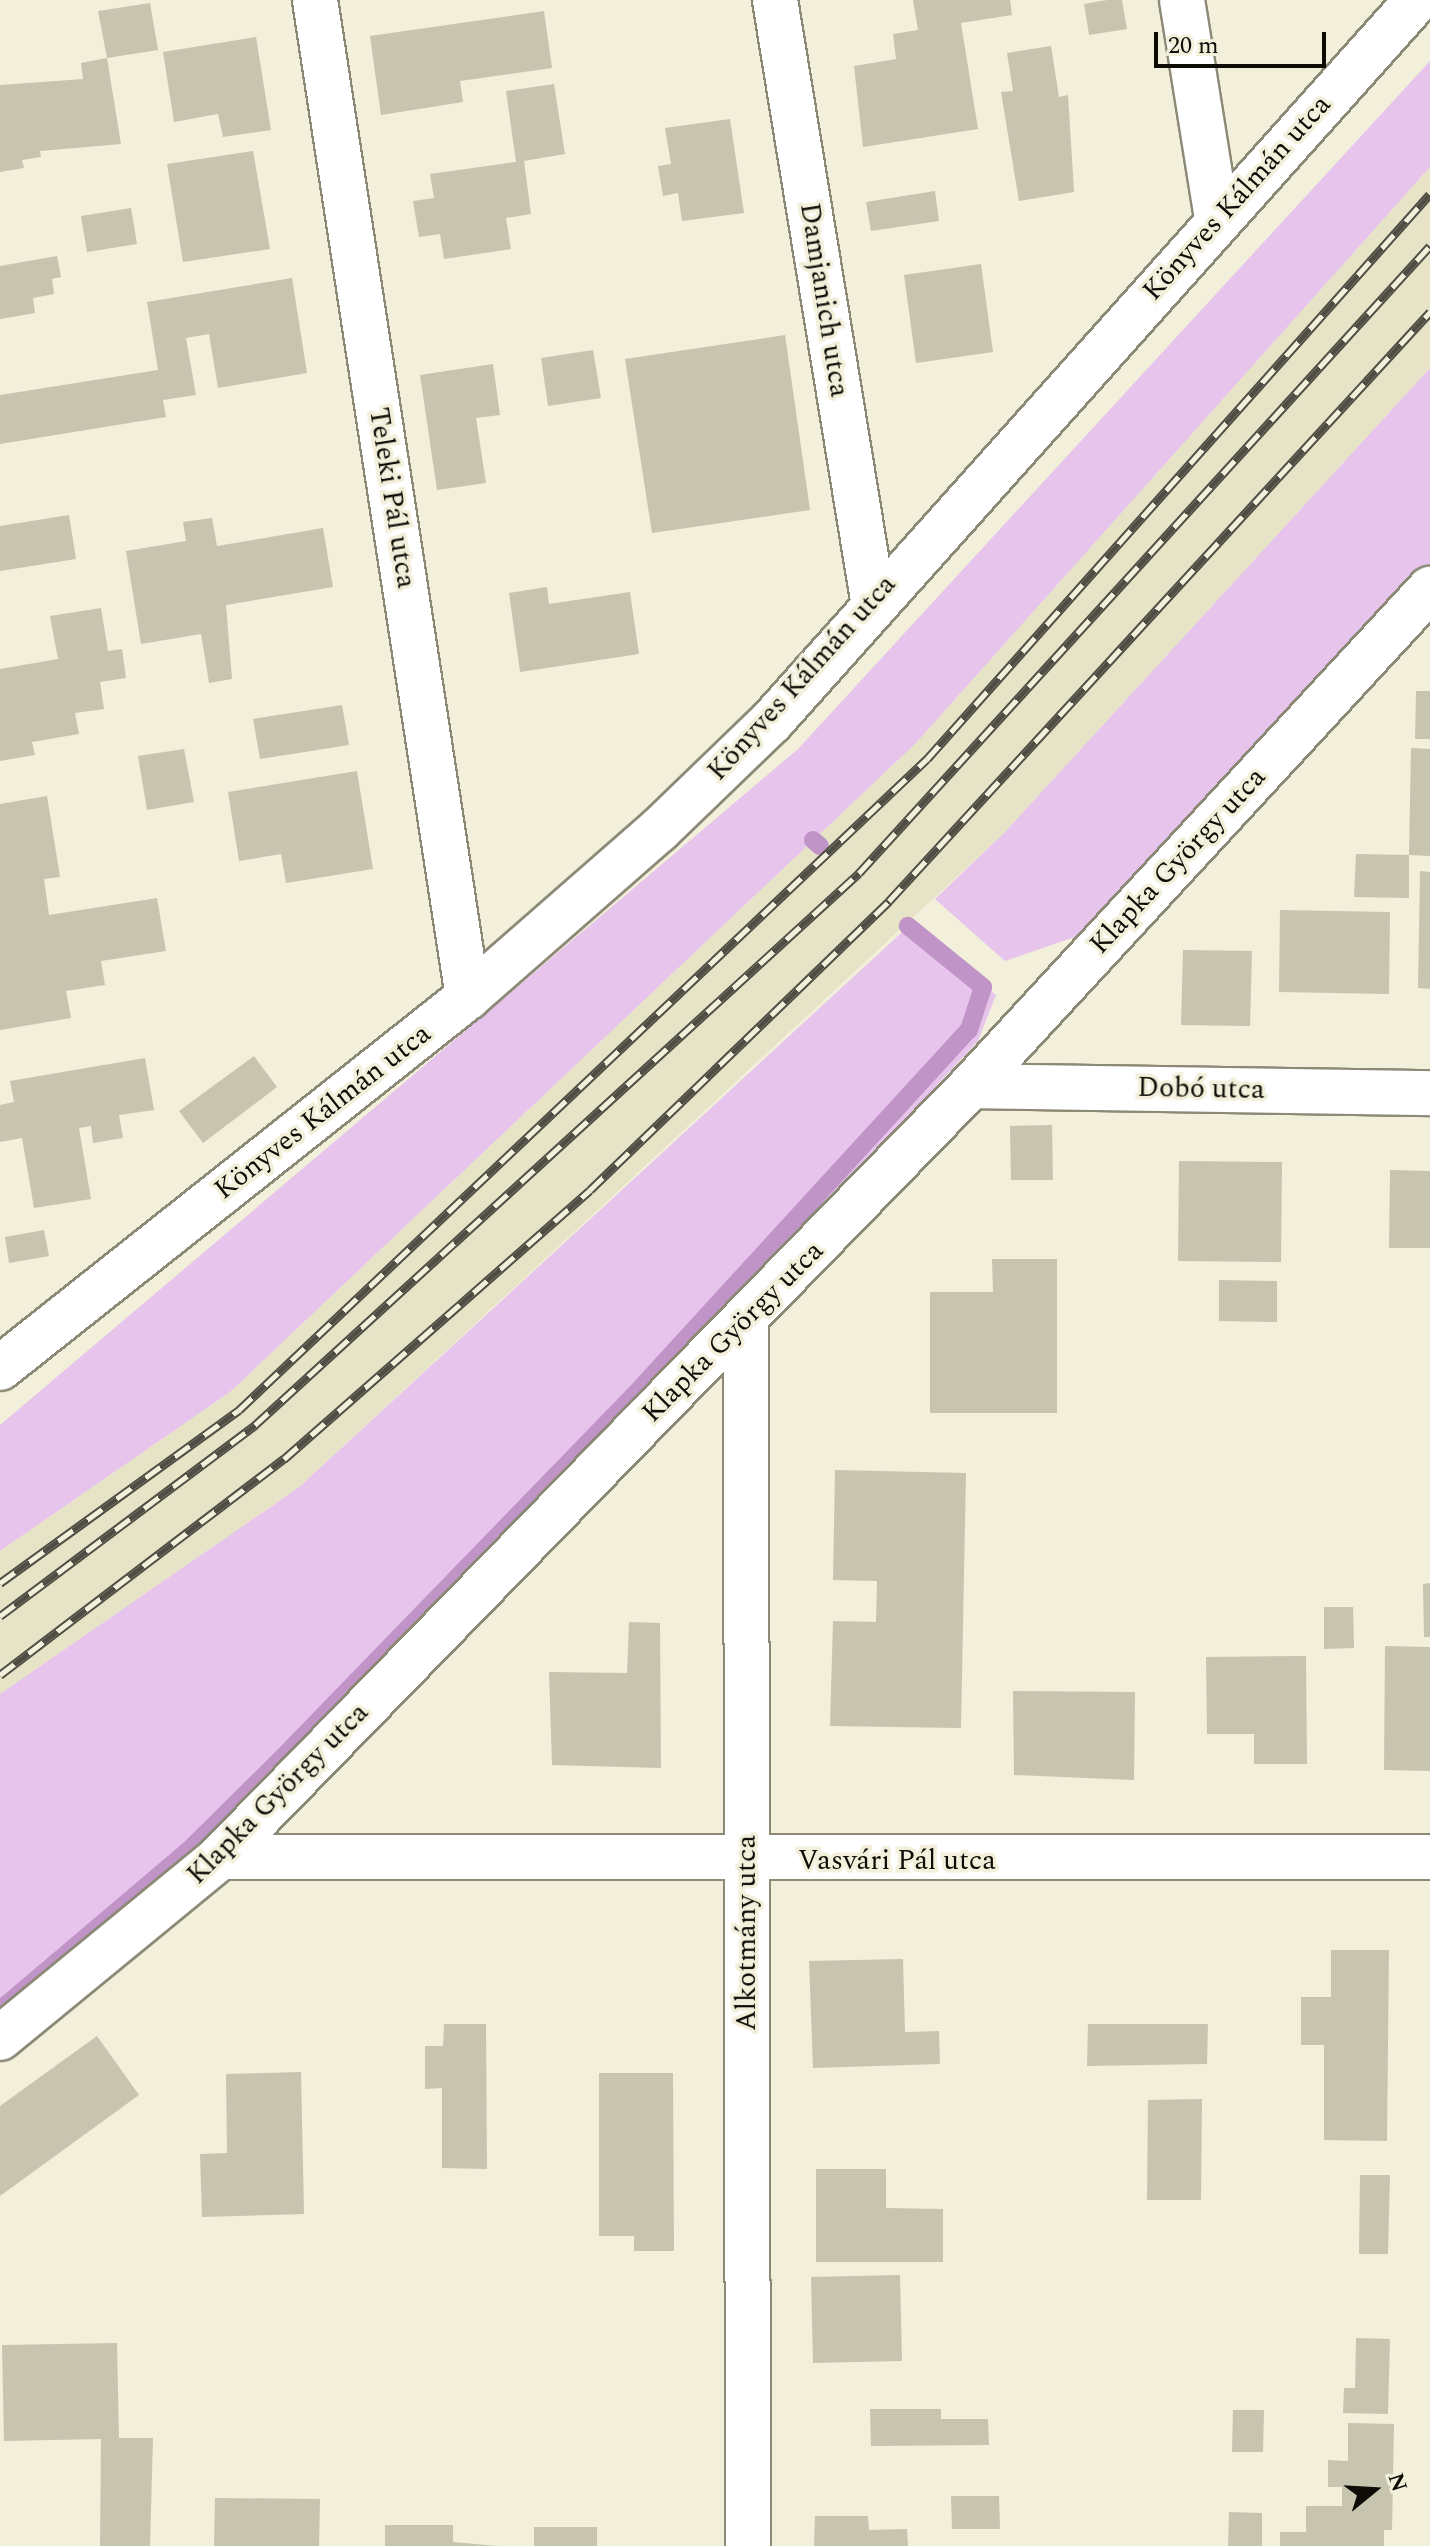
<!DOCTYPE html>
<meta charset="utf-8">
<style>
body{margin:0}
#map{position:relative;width:1430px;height:2546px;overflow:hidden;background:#f2efda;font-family:Spectral,serif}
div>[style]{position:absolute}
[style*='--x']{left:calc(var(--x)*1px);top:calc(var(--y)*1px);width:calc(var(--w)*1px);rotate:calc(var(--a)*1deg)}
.built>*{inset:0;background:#e7e3c7}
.green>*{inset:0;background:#e7c4ec}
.stream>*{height:18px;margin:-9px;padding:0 9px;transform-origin:9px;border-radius:9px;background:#c194c8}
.building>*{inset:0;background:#c7c4b0}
.roads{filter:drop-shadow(2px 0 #8c8977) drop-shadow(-2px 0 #8c8977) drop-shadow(0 2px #8c8977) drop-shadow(0 -2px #8c8977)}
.street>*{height:44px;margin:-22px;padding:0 22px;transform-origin:22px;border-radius:22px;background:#fff}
.rail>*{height:9px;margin-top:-4.5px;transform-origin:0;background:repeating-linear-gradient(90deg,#f2efda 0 18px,#4f4e44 0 36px);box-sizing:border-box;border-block:2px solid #4f4e44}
span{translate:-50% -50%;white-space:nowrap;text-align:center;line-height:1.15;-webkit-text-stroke:7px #f2efda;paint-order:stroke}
.street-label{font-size:28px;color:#0d0c06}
.north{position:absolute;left:1334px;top:2450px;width:80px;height:80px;-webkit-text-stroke:6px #f2efda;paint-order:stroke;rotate:72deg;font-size:22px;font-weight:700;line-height:32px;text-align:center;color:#0d0c06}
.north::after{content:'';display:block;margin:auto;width:28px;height:36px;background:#0d0c06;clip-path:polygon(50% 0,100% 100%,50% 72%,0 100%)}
.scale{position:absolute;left:1154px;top:32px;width:172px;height:36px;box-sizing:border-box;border:4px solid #0d0c06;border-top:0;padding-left:10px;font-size:24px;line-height:28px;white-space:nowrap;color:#0d0c06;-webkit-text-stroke:6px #f2efda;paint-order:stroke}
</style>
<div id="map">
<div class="built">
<i style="clip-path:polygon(1430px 167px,1430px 368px,1005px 832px,298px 1488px,0 1694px,0 1551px,230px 1392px,916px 743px)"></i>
</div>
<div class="green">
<i style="clip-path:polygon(1430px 61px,1430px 167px,916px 743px,230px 1392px,0 1551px,0 1425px,798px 749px)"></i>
<i style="clip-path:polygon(1430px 368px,1430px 573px,1098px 929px,1005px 961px,935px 899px,1005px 832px)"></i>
<i style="clip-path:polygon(912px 923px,996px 995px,978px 1041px,729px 1309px,214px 1832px,0 2016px,0 1694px,298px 1488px)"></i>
</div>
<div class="stream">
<i style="--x:813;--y:840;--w:9;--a:41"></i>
<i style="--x:0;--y:2010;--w:252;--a:-40.3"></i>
<i style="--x:192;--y:1847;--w:127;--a:-44.7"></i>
<i style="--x:282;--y:1758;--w:507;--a:-45.88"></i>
<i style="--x:635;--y:1394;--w:494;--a:-47.5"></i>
<i style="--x:969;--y:1030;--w:45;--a:-72"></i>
<i style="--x:983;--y:987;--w:97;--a:-140.9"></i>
</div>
<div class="building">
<i style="clip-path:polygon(913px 0,1010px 0,1012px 15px,961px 23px,978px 129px,863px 147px,854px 66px,896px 59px,893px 34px,918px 30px)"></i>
<i style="clip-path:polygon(1107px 0,1122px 0,1127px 29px,1089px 35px,1084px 4px)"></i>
<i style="clip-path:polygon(150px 3px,158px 50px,107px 58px,98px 11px)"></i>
<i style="clip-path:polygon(544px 11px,552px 68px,460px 81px,463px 102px,381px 115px,370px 36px)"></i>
<i style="clip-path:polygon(256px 37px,271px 130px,223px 137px,218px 114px,174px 122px,163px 52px)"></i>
<i style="clip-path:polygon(1051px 46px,1059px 97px,1068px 95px,1074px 192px,1019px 201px,1001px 92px,1013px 91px,1007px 53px)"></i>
<i style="clip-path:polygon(107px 58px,121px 144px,40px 151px,41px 157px,22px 160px,24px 168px,0 172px,0 85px,83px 79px,81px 63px)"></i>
<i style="clip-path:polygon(554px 84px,565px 154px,524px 161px,531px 214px,506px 218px,511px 249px,444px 259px,440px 234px,419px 237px,413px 201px,434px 198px,430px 174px,516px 162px,506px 91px)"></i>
<i style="clip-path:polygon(730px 119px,744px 213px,682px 221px,678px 193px,663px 196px,658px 166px,671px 164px,665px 128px)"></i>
<i style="clip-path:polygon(253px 151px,270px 249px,183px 262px,167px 164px)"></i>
<i style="clip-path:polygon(935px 191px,939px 221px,871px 231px,866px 202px)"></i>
<i style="clip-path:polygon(131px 208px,137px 244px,87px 252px,81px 216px)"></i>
<i style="clip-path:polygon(57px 256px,61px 277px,52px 279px,54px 294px,33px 298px,35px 313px,0 319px,0 266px)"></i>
<i style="clip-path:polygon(981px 264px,993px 352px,916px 363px,904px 275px)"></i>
<i style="clip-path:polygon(292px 278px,307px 373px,218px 388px,209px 334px,186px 338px,196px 395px,163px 400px,166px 417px,0 444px,0 395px,158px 370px,147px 302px)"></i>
<i style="clip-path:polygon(785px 335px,810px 510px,652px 533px,625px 359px)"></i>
<i style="clip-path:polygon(593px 350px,601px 398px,548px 406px,541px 358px)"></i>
<i style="clip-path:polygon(493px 364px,500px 415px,476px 418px,486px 483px,437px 490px,420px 375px)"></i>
<i style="clip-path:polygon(69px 515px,76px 559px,0 571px,0 526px)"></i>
<i style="clip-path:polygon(212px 518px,217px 546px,323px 528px,333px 587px,226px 605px,232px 679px,209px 683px,201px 634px,141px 644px,126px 551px,186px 541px,183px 522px)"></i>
<i style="clip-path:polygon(547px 587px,549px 604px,630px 592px,639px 654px,520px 672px,509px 593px)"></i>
<i style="clip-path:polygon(101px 608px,108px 651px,122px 649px,126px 678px,100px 682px,104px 709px,75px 713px,79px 734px,32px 742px,35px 755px,0 761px,0 669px,58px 659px,50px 616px)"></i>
<i style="clip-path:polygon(1416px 691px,1430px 691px,1430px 739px,1415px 739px)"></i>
<i style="clip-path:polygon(342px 705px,349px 745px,260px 759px,253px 719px)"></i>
<i style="clip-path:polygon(1411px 748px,1430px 749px,1430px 856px,1409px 855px)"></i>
<i style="clip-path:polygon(184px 749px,194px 802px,147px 810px,138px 756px)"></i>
<i style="clip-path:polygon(357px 771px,373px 869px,286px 883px,281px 854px,239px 861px,228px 792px)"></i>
<i style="clip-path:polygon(47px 796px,60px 877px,44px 879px,49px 915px,157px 898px,166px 951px,101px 961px,105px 985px,66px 991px,71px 1018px,0 1030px,0 804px)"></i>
<i style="clip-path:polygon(1356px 854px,1409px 855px,1409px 898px,1354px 897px)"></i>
<i style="clip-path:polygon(1420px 871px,1430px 872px,1430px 989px,1418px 988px)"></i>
<i style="clip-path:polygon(1280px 910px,1390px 912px,1389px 994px,1279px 992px)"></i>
<i style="clip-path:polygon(1183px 950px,1252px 951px,1250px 1026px,1181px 1025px)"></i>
<i style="clip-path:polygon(254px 1056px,277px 1087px,203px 1143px,179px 1111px)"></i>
<i style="clip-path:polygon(145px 1058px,154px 1110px,119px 1115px,123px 1138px,93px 1143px,91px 1126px,79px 1128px,91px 1199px,34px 1208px,22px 1138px,0 1142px,0 1105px,14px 1102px,10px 1081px)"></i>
<i style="clip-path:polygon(1052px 1125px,1053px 1180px,1011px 1180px,1010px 1126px)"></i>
<i style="clip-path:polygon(1179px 1161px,1282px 1162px,1281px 1262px,1178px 1261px)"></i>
<i style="clip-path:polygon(1390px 1170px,1430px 1171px,1430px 1248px,1389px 1248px)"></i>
<i style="clip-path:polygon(44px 1230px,49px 1256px,9px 1263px,5px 1237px)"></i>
<i style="clip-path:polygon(992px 1259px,1057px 1259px,1057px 1413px,930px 1413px,930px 1292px,993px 1292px)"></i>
<i style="clip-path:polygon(1219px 1280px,1277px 1281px,1277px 1322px,1219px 1321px)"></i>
<i style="clip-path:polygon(835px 1470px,966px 1473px,961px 1728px,830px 1726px,833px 1621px,876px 1622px,877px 1581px,833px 1580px)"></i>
<i style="clip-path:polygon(1430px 1583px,1430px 1637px,1424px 1637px,1423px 1584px)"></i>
<i style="clip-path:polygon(1324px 1607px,1353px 1607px,1354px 1648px,1324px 1649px)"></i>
<i style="clip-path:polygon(629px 1622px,660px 1623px,661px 1768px,552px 1765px,549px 1672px,627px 1673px)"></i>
<i style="clip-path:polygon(1385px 1646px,1430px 1647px,1430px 1771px,1384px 1770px)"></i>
<i style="clip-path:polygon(1306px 1656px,1307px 1764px,1254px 1764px,1254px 1734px,1207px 1734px,1206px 1657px)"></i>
<i style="clip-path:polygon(1013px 1691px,1135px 1692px,1134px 1780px,1014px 1775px)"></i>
<i style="clip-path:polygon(1331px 1950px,1389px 1950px,1387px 2141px,1324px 2140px,1324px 2045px,1301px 2045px,1301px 1997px,1331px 1997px)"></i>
<i style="clip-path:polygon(903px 1959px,905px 2032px,939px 2031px,940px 2064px,813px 2068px,809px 1961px)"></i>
<i style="clip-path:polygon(444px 2024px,486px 2024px,487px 2169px,442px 2168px,442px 2088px,425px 2089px,425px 2046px,443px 2046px)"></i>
<i style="clip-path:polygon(1088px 2024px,1208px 2024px,1207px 2064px,1087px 2066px)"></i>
<i style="clip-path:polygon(97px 2036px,139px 2095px,0 2196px,0 2106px)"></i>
<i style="clip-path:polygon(301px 2072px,304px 2214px,202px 2217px,200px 2154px,227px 2153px,226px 2074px)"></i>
<i style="clip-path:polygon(599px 2073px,673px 2073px,674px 2251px,634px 2251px,634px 2236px,599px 2236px)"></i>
<i style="clip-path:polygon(1202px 2099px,1201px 2200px,1147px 2200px,1148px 2100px)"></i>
<i style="clip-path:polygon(816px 2169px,886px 2169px,886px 2208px,943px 2209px,943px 2262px,816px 2262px)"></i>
<i style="clip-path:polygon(1360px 2175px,1390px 2175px,1388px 2254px,1359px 2254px)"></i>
<i style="clip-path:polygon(900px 2275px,902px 2361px,813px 2363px,811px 2277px)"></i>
<i style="clip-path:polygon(1356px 2338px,1390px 2339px,1388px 2414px,1343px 2413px,1344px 2388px,1355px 2388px)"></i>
<i style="clip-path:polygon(117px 2343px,119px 2438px,153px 2438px,150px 2546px,100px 2546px,101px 2439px,4px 2441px,2px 2345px)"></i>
<i style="clip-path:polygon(870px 2409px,941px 2409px,941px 2419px,988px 2419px,989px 2445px,871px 2446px)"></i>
<i style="clip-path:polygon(1233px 2410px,1264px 2410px,1263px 2452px,1232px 2452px)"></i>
<i style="clip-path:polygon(1348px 2423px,1394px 2424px,1392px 2530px,1384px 2530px,1384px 2546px,1280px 2546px,1280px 2532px,1306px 2532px,1306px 2506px,1342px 2506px,1342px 2487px,1328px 2487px,1328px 2460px,1348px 2461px)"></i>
<i style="clip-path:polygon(951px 2496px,999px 2496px,1000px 2529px,952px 2529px)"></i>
<i style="clip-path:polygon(215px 2498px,320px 2499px,319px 2546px,214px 2546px)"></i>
<i style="clip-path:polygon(1229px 2512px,1262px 2513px,1262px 2546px,1228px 2546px)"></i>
<i style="clip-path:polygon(815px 2516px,868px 2516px,869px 2530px,907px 2529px,908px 2546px,814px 2546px)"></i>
<i style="clip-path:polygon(385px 2525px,453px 2525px,453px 2542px,498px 2546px,385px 2546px)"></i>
<i style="clip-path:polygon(534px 2527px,597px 2527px,597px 2546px,534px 2546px)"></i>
</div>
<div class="roads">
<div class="street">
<i style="--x:315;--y:0;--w:1009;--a:81.28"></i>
<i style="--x:775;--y:0;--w:608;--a:80.72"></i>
<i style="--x:1182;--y:0;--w:222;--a:80.9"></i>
<i style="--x:971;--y:1086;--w:459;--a:0.9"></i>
<i style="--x:746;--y:1320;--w:1226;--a:89.91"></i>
<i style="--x:0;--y:1368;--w:597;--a:-38.41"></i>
<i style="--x:468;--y:997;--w:254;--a:-41.2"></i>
<i style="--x:659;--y:830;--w:156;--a:-44"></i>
<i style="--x:771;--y:722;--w:969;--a:-48.18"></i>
<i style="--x:220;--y:1857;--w:1210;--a:0"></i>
<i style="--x:0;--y:2038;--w:285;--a:-39.4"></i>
<i style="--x:220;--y:1857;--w:1076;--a:-45.75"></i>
<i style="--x:971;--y:1086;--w:677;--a:-47.28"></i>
</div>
</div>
<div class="rail">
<i style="--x:0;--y:1583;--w:295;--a:-35.9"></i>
<i style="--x:239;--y:1410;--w:947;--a:-43.42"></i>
<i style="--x:927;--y:759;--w:756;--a:-48.32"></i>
<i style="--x:0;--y:1616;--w:319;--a:-36.8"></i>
<i style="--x:255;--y:1425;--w:818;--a:-42.42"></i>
<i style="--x:859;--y:873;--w:848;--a:-47.68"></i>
<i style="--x:0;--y:1675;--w:357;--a:-37.3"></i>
<i style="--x:284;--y:1459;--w:407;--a:-41.3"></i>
<i style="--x:590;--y:1190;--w:416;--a:-44"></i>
<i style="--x:889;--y:901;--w:800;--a:-47.43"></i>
</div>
<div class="street-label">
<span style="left:1237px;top:198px;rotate:-48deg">Könyves Kálmán utca</span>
<span style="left:824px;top:300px;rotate:81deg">Damjanich utca</span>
<span style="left:392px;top:498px;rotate:81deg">Teleki Pál utca</span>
<span style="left:802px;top:678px;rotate:-48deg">Könyves Kálmán utca</span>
<span style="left:1178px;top:861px;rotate:-47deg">Klapka György utca</span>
<span style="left:1201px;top:1089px;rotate:1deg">Dobó utca</span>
<span style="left:323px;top:1112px;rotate:-38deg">Könyves Kálmán utca</span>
<span style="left:733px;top:1332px;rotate:-45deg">Klapka György utca</span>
<span style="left:278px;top:1794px;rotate:-45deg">Klapka György utca</span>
<span style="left:897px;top:1861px">Vasvári Pál utca</span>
<span style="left:747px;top:1933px;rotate:-90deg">Alkotmány utca</span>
</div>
<div class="north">N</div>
<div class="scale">20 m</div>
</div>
